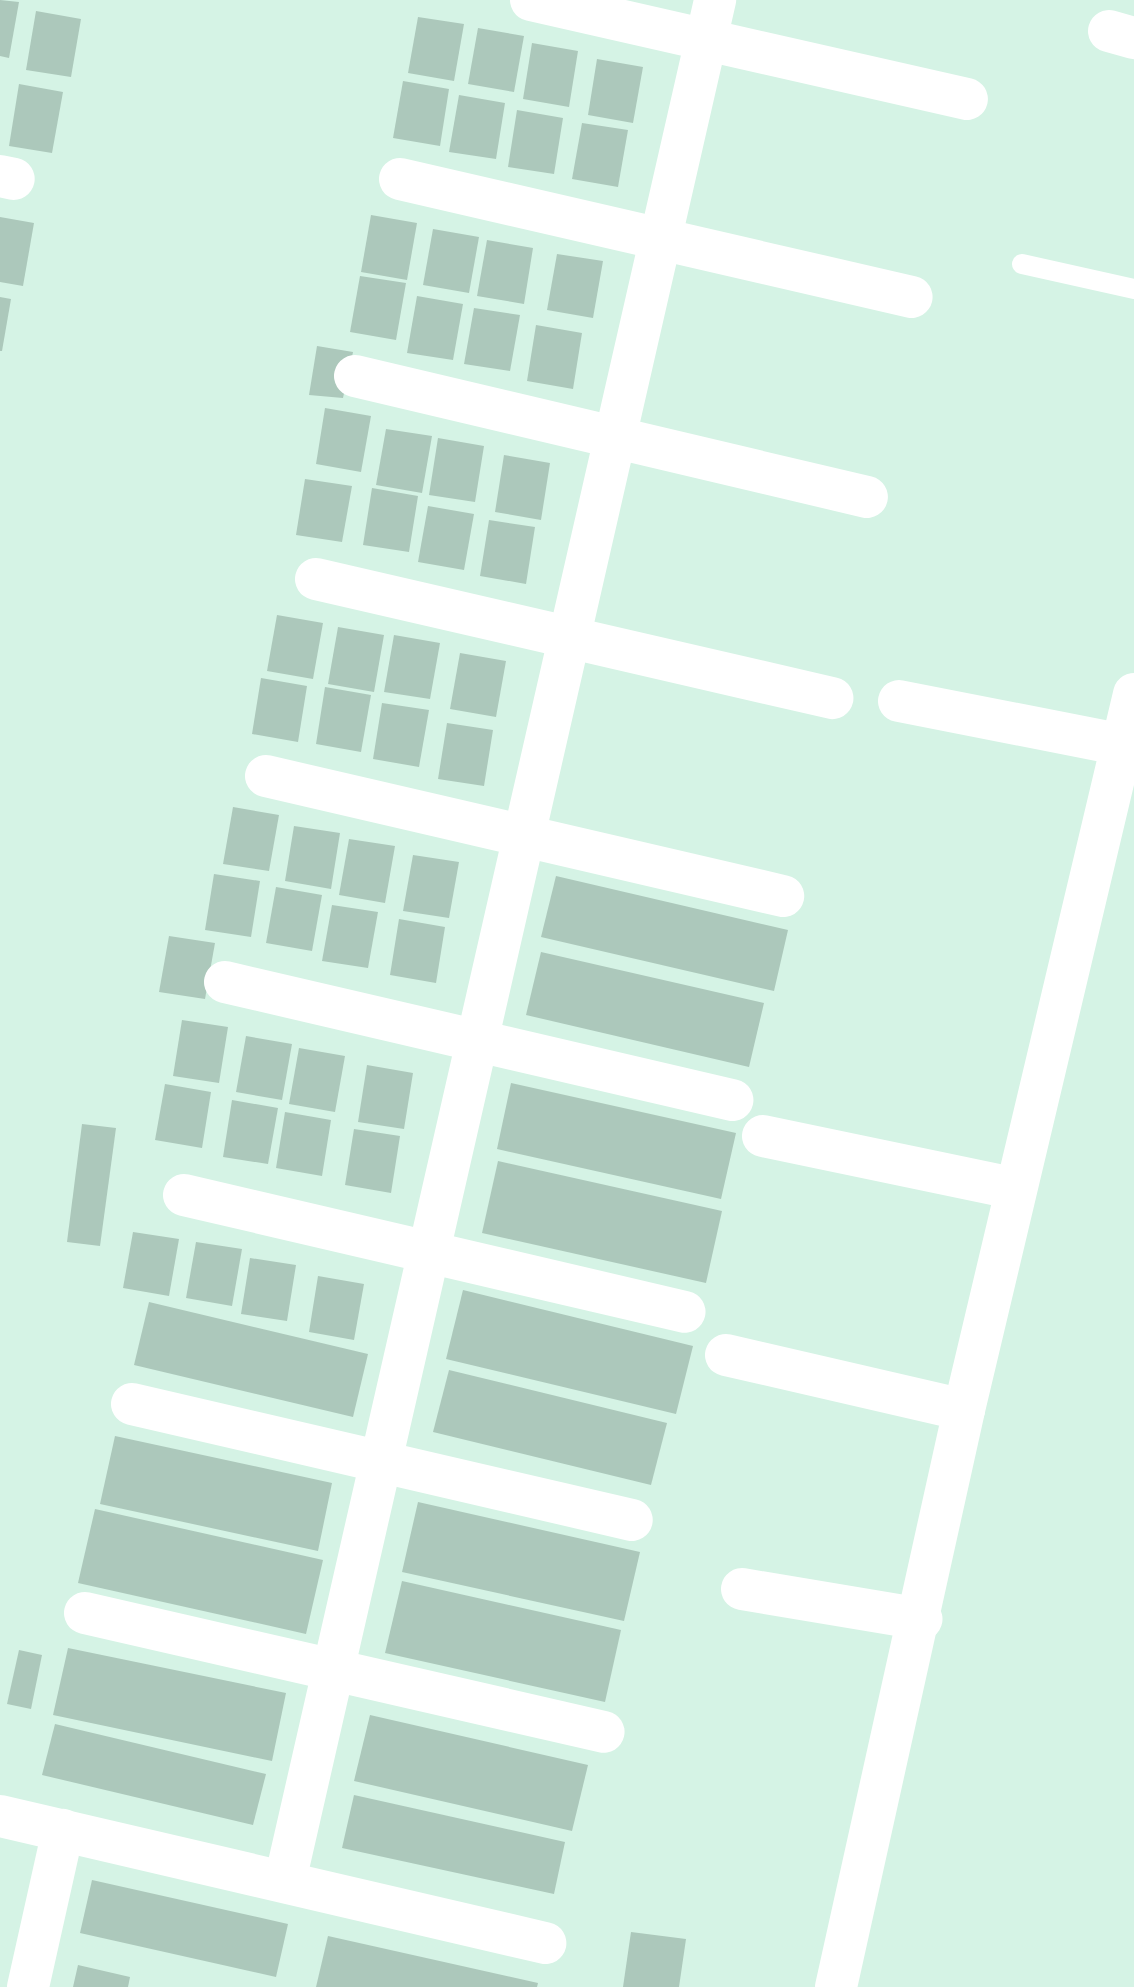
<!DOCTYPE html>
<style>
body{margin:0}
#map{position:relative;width:1134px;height:1987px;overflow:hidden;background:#d5f3e5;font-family:"Titillium Web",sans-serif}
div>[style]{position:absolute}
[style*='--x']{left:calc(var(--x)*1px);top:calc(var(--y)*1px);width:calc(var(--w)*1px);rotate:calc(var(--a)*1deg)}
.building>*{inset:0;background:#acc8bb}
.service>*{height:20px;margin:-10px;padding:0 10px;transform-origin:10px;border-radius:10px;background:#fff}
.minor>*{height:42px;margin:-21px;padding:0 21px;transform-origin:21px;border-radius:21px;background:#fff}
span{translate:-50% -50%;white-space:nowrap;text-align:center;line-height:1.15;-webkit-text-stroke:7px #fff;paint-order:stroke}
</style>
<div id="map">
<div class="building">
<i style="clip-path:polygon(0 0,19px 2px,9px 58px,0 56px)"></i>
<i style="clip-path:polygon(36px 11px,81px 19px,71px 77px,26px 70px)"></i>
<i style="clip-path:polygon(418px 17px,464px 24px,454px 81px,408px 73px)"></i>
<i style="clip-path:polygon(478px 28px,524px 36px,514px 92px,468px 84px)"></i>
<i style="clip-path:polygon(532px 43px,578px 51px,569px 107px,523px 99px)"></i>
<i style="clip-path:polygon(597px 59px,643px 67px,633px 123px,588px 115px)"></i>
<i style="clip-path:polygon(403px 81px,449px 89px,440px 146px,393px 138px)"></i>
<i style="clip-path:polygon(19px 84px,63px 92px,52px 153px,9px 146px)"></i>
<i style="clip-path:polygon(459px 95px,505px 103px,496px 159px,449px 152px)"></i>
<i style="clip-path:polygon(517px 110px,563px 118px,554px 174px,508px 167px)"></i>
<i style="clip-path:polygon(582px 123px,628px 130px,618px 187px,572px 179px)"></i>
<i style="clip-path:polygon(371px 215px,417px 223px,407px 280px,361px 272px)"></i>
<i style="clip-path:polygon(0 217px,34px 223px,23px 286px,0 282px)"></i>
<i style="clip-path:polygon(433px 229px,479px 237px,469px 293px,423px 285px)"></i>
<i style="clip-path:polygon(487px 240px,533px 248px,524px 304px,477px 296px)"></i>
<i style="clip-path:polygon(557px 254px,603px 261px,593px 318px,547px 310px)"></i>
<i style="clip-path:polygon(360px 276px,406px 283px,396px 340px,350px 332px)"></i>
<i style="clip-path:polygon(417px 296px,463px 304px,453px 360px,407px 353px)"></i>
<i style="clip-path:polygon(0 297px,11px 299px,2px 351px,0 351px)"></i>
<i style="clip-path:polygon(474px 308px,520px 315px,510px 371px,464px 364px)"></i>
<i style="clip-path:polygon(536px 325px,582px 333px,573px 389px,527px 381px)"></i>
<i style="clip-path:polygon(317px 346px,353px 352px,343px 398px,309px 395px)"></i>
<i style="clip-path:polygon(325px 408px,371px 416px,361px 472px,316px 464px)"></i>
<i style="clip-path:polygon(386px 429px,432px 436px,422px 493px,376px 485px)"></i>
<i style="clip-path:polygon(438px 438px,484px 446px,475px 502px,429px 495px)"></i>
<i style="clip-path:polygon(504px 455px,550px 463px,541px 520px,495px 512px)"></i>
<i style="clip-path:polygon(305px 479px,352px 486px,342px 542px,296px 535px)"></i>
<i style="clip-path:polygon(372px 488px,418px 496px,409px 552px,363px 545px)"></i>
<i style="clip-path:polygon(428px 506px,474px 514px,464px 570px,418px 562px)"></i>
<i style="clip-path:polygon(489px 520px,535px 527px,526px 584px,480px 576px)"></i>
<i style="clip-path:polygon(277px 615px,323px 623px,313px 679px,267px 671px)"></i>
<i style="clip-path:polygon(338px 627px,384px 635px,374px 692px,328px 684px)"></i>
<i style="clip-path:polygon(394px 635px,440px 643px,430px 699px,384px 692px)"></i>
<i style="clip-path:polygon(460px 653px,506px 661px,496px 717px,450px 709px)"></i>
<i style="clip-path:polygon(261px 678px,307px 686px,298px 742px,252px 734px)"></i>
<i style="clip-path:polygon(325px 687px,371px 695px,361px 752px,316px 744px)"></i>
<i style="clip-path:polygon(382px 703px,429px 710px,419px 767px,373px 759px)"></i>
<i style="clip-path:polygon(447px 723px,493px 730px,484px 786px,438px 779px)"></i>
<i style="clip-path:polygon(233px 807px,279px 815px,269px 871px,223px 864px)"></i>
<i style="clip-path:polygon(294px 826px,340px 833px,331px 889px,285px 881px)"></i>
<i style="clip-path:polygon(349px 839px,395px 846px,385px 903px,339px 895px)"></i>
<i style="clip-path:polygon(413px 855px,459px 862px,449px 918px,403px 911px)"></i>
<i style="clip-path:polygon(214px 874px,260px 881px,251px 937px,205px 930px)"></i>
<i style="clip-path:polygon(556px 876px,788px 930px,774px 991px,541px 937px)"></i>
<i style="clip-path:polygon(276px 887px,322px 895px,312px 951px,266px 943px)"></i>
<i style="clip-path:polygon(332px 905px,378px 912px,368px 968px,322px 961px)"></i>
<i style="clip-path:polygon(399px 919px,445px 927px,436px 983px,390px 975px)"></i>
<i style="clip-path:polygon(169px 936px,215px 943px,205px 999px,159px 992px)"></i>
<i style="clip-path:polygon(541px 952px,764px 1003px,749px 1067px,526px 1015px)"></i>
<i style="clip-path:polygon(182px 1020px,228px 1027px,219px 1083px,173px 1076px)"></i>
<i style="clip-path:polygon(246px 1036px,292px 1044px,282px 1100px,236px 1092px)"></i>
<i style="clip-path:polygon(299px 1048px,345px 1056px,335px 1112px,289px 1104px)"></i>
<i style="clip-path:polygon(367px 1065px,413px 1073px,404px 1129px,358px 1122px)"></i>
<i style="clip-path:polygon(511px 1083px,736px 1133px,721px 1199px,497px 1149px)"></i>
<i style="clip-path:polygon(165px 1084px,211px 1092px,202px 1148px,155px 1140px)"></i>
<i style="clip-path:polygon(232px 1100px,278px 1108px,268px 1164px,223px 1157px)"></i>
<i style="clip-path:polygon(285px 1112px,331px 1120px,322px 1176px,276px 1168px)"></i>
<i style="clip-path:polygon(82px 1124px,116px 1128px,100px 1246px,67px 1242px)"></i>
<i style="clip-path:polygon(354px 1129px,400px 1136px,391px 1193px,345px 1185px)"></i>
<i style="clip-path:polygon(498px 1161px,722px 1211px,706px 1283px,482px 1233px)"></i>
<i style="clip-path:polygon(133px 1232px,179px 1239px,169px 1296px,123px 1288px)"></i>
<i style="clip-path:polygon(196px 1242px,242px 1249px,232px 1306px,186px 1298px)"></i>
<i style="clip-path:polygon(250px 1258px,296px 1265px,287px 1321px,241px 1314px)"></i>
<i style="clip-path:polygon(318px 1276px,364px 1284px,354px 1340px,309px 1332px)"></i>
<i style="clip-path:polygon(463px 1290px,693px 1346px,676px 1414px,446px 1359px)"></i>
<i style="clip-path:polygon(149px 1302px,368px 1354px,353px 1417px,134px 1365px)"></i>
<i style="clip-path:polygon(449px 1370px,667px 1423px,651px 1485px,433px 1432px)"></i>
<i style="clip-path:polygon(115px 1436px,332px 1483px,318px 1551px,100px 1504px)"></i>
<i style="clip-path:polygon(418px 1502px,640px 1552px,624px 1621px,402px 1572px)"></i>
<i style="clip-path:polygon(95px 1509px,323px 1560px,306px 1634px,78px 1583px)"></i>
<i style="clip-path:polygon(402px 1581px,621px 1630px,605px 1702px,385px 1653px)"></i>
<i style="clip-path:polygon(68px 1648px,286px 1693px,272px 1761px,53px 1715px)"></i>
<i style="clip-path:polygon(19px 1650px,42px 1655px,31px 1709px,7px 1704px)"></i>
<i style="clip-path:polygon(370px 1715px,588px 1765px,572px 1831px,354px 1781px)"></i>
<i style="clip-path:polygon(55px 1724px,266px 1774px,253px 1825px,42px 1775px)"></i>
<i style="clip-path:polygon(354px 1795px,565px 1842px,554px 1894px,342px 1848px)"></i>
<i style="clip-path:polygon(92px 1880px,288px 1924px,276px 1977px,80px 1933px)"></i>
<i style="clip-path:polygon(631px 1932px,686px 1939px,679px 1987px,623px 1987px)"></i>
<i style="clip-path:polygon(328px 1936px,538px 1983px,537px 1987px,316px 1987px)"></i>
<i style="clip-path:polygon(78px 1965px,130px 1977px,128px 1987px,73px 1987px)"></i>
</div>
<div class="service">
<i style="--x:1022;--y:264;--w:115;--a:12.6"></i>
</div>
<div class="minor">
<i style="--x:531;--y:0;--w:447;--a:12.8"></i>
<i style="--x:1109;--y:31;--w:26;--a:16"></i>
<i style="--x:0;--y:176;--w:14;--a:12"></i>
<i style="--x:400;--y:179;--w:525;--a:12.98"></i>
<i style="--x:355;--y:376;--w:526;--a:13.3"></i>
<i style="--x:316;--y:579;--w:530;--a:12.99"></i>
<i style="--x:899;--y:701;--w:228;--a:11.1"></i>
<i style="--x:266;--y:776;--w:531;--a:13.07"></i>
<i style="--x:225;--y:982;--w:521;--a:13.1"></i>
<i style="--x:763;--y:1136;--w:258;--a:11.8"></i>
<i style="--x:184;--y:1195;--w:514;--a:13.14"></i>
<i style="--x:726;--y:1355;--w:244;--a:13"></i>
<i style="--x:132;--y:1404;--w:513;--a:13.06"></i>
<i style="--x:742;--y:1589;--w:182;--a:9.5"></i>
<i style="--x:85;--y:1613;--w:532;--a:12.91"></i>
<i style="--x:0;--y:1816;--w:560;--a:13.12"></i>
<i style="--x:285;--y:1881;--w:1930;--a:-77.12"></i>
<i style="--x:28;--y:1987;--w:161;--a:-77.4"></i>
<i style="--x:836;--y:1987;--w:591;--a:-77.49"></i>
<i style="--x:964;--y:1410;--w:736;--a:-76.64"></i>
</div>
</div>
